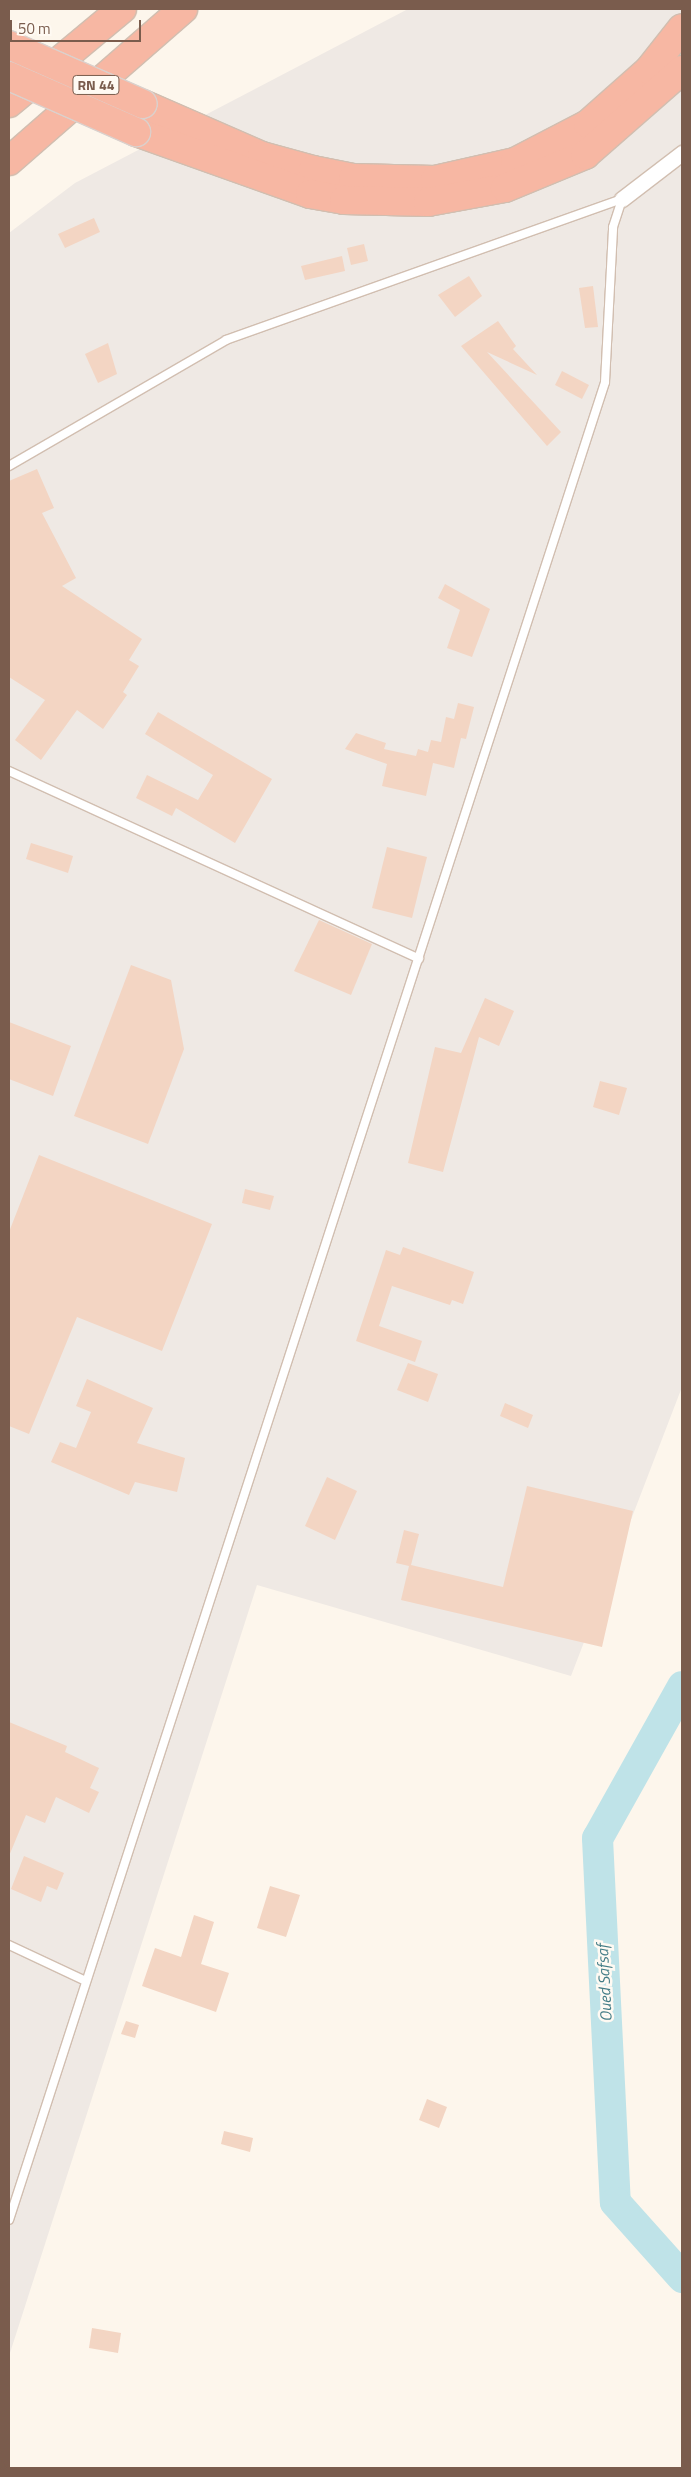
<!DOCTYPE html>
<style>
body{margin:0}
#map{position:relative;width:691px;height:2477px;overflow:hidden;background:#fdf6ec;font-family:"Titillium Web",sans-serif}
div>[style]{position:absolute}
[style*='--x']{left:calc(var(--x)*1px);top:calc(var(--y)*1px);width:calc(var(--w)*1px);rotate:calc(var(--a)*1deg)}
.industrial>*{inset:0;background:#efe9e4}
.river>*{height:31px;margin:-15.5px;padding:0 15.5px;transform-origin:15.5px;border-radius:15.5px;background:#bfe3e8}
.building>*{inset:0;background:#f3d5c3}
.roads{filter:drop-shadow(1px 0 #d1beb0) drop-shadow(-1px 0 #d1beb0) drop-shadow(0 1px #d1beb0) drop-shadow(0 -1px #d1beb0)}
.lane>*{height:8px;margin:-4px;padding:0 4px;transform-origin:4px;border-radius:4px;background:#fff}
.street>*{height:15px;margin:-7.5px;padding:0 7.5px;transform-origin:7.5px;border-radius:7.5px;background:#fff}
.highway>*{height:28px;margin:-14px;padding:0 14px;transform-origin:14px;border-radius:14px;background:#f7b7a3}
.bridges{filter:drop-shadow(1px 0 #dad1cd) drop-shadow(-1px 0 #dad1cd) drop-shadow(0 1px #dad1cd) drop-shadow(0 -1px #dad1cd)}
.highway-bridge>*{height:28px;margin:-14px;padding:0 14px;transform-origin:14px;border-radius:14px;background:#f7b7a3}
span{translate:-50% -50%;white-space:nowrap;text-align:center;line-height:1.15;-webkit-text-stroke:5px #fffaf3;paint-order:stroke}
.shield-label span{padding:1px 4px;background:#fffaf3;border:1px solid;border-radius:4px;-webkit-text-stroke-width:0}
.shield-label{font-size:14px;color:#7a5c4d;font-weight:700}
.water-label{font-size:16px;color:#437c86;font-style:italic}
.frame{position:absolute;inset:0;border:10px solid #7a5c4d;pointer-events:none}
.scale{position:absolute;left:10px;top:20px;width:131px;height:22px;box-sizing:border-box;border:2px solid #7a5c4d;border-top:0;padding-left:6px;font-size:15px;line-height:18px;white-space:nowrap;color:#7a5c4d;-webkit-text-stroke:4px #fffaf3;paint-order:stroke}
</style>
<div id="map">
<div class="industrial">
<i style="clip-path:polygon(408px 9px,682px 9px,682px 1387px,571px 1676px,257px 1585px,9px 2356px,9px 233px,75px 183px)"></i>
</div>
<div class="river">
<i style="--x:682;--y:1686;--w:174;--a:119.2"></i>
<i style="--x:597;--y:1838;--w:364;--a:87.2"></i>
<i style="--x:615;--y:2202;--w:101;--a:48.2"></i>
</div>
<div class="building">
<i style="clip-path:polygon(94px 218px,100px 232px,65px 248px,58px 234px)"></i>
<i style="clip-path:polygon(364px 244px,368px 261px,351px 265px,347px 248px)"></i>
<i style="clip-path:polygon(342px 256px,345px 271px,305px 280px,301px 266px)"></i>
<i style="clip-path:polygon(469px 276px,482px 296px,455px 317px,438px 295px)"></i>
<i style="clip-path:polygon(593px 286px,598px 327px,585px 328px,579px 288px)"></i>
<i style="clip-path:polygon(498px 321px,516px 346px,513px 349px,537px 375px,487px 352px,561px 432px,547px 446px,461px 346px)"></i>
<i style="clip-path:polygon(108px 343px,117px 374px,98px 383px,85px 354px)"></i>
<i style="clip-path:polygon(562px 371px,589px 385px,582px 399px,555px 385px)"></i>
<i style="clip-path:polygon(37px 469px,54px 508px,42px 513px,76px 578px,62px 586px,142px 639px,129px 660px,139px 666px,123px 692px,127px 695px,103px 729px,77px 710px,41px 760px,15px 740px,45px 700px,9px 677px,9px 481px)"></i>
<i style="clip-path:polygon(445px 584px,490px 609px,472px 657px,447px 648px,460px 610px,438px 598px)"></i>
<i style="clip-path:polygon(458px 703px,474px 707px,466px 739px,461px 738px,454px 768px,433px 763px,426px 796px,382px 786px,387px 764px,345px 749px,356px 733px,386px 743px,384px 749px,416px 756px,418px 749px,428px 752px,431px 740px,441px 742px,446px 717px,454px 719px)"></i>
<i style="clip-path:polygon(158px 712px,272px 779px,235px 843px,176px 808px,172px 816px,136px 798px,147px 775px,198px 800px,213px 775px,145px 734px)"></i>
<i style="clip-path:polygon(31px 843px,73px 856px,68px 873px,26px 859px)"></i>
<i style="clip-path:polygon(387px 847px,427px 857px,412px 918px,372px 908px)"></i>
<i style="clip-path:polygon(319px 920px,372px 944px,351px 995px,294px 971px)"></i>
<i style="clip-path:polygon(131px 965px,171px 980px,184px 1049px,148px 1144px,74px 1116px)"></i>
<i style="clip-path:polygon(485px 998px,514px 1011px,499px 1046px,479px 1037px,443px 1172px,408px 1163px,435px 1047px,461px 1053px)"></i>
<i style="clip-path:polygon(9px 1022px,71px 1046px,53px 1096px,9px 1079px)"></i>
<i style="clip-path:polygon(600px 1081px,627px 1088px,619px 1115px,593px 1107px)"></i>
<i style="clip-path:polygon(39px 1155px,212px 1224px,162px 1351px,77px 1317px,29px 1434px,9px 1426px,9px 1232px)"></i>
<i style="clip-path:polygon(245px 1189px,274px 1196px,270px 1210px,242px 1203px)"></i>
<i style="clip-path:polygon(403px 1247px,474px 1272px,463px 1304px,452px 1300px,450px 1305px,392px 1286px,379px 1326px,422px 1341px,415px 1362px,356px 1341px,386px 1250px,400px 1255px)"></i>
<i style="clip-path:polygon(408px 1363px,438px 1374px,428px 1402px,397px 1390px)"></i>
<i style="clip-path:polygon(87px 1379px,153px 1408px,137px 1443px,185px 1458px,177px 1492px,135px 1482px,129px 1495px,51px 1462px,60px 1442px,76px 1448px,91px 1412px,76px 1406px)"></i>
<i style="clip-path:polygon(505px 1403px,533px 1415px,528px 1428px,500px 1416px)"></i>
<i style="clip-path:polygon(327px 1477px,357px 1491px,335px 1540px,305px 1526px)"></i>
<i style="clip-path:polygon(527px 1486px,633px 1511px,602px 1647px,401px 1600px,409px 1566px,396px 1563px,404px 1530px,419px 1534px,411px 1565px,503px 1587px)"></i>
<i style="clip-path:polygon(9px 1722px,67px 1746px,65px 1752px,99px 1768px,90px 1788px,99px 1792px,89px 1813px,56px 1797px,45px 1823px,26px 1815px,9px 1856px)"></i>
<i style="clip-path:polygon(24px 1856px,64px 1873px,57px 1890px,47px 1886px,41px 1902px,11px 1889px)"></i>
<i style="clip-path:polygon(270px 1886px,300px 1895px,286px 1937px,257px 1928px)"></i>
<i style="clip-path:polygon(194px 1915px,214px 1922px,201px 1964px,229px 1973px,216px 2012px,142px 1986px,155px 1948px,181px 1957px)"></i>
<i style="clip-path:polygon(126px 2021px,139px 2025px,135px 2038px,121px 2034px)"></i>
<i style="clip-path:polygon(427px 2099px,447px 2107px,439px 2128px,419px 2120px)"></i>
<i style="clip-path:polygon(224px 2131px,253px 2138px,250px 2152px,221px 2144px)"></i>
<i style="clip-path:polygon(92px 2328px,121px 2333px,118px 2353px,89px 2348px)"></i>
</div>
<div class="roads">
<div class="lane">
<i style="--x:9;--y:466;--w:251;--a:-30.1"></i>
<i style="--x:226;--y:340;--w:420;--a:-19.6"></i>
<i style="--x:9;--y:771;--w:451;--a:24.6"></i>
<i style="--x:9;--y:1945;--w:85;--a:25.1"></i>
<i style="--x:9;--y:2220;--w:1932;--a:-72.03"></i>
<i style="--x:605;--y:382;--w:155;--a:-87"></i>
<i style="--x:613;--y:227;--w:29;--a:-72"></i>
</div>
<div class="street">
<i style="--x:622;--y:199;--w:76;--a:-37.5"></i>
</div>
<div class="highway">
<i style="--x:9;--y:103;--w:147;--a:-39.8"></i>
<i style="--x:143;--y:104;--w:130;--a:23.6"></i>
<i style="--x:262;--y:156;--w:53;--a:15.4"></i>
<i style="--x:313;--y:170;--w:41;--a:11.3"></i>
<i style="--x:353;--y:178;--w:82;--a:1.4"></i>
<i style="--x:435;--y:180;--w:82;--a:-12.7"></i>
<i style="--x:515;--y:162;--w:82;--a:-27.5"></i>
<i style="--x:588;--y:124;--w:81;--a:-41.5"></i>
<i style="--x:649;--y:70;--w:53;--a:-51.8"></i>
<i style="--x:136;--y:132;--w:185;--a:19.6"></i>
<i style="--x:310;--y:194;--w:35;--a:10"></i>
<i style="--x:344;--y:200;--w:84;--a:1.4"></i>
<i style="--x:428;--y:202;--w:78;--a:-10.3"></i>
<i style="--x:505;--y:188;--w:87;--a:-22.4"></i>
<i style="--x:585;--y:155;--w:129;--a:-41.2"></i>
<i style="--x:9;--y:161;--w:231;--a:-41.1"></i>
</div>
</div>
<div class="bridges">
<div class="highway-bridge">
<i style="--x:9;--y:45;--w:146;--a:23.8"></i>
<i style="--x:9;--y:76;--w:139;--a:23.8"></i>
</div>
</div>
<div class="shield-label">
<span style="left:96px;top:85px">RN 44</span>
</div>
<div class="water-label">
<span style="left:604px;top:1983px;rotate:-93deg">Oued Safsaf</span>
</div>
<div class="frame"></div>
<div class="scale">50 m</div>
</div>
